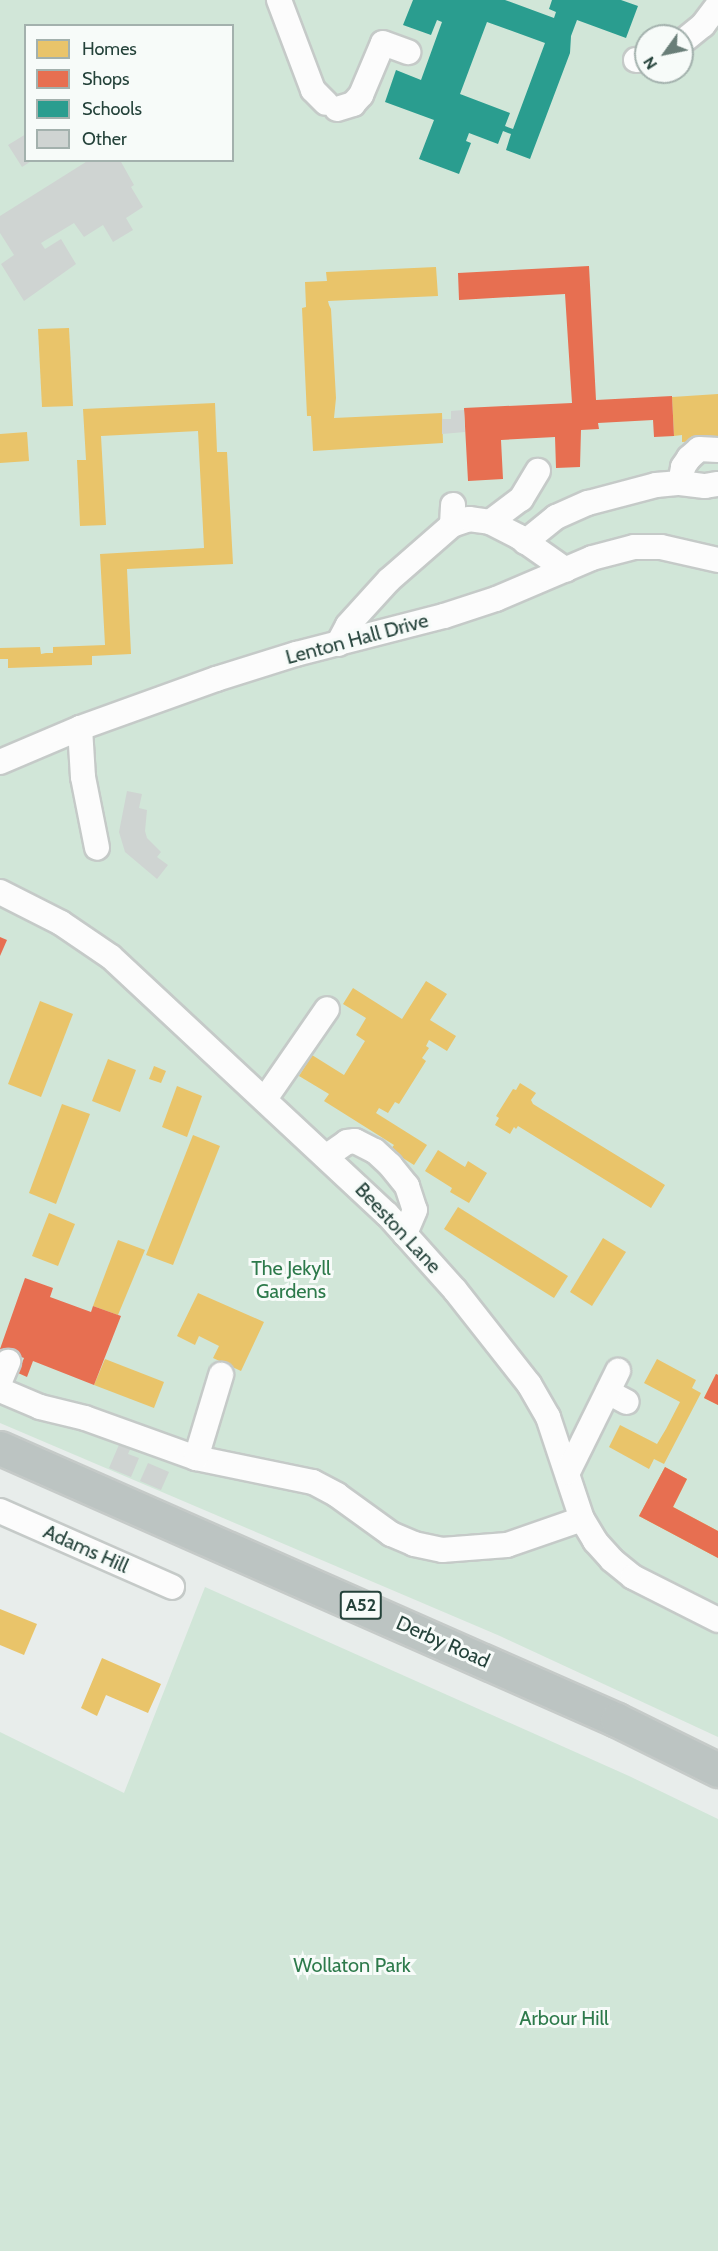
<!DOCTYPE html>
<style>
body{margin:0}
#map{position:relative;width:718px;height:2251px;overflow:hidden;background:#e8edeb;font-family:Cabin,sans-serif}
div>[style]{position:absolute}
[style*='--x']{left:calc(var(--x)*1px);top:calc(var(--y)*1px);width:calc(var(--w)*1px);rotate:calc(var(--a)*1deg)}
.green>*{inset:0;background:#d1e6d8}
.homes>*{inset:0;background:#e9c46a}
.shops>*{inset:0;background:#e76f51}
.schools>*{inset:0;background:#2a9d8f}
.building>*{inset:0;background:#cfd4d2}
.roads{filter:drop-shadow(2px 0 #c5cac8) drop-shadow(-2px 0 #c5cac8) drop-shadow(0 2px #c5cac8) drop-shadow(0 -2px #c5cac8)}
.minor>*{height:24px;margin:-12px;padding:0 12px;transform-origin:12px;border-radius:12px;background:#fcfcfc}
.highway>*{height:33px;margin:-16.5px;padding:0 16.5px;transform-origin:16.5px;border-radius:16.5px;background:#bcc4c2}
span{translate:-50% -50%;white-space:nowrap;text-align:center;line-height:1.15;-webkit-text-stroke:6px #f7fbf9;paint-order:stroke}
.shield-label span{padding:2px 4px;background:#f7fbf9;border:2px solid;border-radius:4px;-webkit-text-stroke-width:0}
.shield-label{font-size:18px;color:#24423a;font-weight:700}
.street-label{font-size:20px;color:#24423a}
.park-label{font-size:20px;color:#2d7a4b}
.legend{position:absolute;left:24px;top:24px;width:210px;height:138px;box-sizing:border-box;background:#f7fbf9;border:2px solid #a3b1ad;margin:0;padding:8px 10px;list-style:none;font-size:18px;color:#24423a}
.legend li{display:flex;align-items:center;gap:12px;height:30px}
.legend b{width:30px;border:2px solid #a3b1ad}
.north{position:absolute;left:634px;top:24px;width:60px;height:60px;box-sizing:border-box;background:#f7fbf9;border:2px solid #a3b1ad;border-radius:50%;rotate:237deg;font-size:16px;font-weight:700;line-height:24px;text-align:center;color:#24423a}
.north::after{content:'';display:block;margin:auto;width:21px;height:27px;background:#697e78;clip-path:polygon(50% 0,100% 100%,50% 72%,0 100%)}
</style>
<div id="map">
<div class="green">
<i style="clip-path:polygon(evenodd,0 0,718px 0,718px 1737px,500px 1636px,0 1423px,0 0,26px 26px,232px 26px,232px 160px,26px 160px,26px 26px,0 0,646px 36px,682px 36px,682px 72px,646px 72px,646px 36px)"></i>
<i style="clip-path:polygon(205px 1587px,629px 1776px,718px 1819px,718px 2251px,0 2251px,0 1732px,124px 1793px)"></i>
</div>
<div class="homes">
<i style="clip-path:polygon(436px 267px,438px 296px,328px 301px,329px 305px,331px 309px,336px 398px,334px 418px,442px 413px,443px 443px,313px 451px,311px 416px,307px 416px,302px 308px,306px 307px,305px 282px,327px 281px,326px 272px)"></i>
<i style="clip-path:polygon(69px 328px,73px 406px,42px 407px,38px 329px)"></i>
<i style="clip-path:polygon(718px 394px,718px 440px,682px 442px,682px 435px,674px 436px,672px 397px)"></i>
<i style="clip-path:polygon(215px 403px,217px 452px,227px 452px,233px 564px,127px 569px,131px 654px,92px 656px,92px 665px,8px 668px,8px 659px,0 659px,0 648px,40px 647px,41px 654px,46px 653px,53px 653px,53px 647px,105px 645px,100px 554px,204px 548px,198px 431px,101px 436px,106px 525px,80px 526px,77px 460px,86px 460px,83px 409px)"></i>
<i style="clip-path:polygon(27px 432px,29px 461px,0 463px,0 434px)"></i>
<i style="clip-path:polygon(426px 981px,447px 994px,430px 1020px,456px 1036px,447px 1051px,429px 1040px,426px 1046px,429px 1048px,422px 1058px,426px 1061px,399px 1104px,395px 1102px,388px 1113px,379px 1108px,376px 1113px,427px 1145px,414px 1165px,390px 1150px,394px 1145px,324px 1101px,329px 1094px,299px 1076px,312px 1055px,344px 1075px,365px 1041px,356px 1035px,366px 1018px,343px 1004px,353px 988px,402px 1019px)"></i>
<i style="clip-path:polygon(40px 1001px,73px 1014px,41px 1097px,8px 1084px)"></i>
<i style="clip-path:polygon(108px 1059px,136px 1070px,120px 1112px,92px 1101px)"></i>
<i style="clip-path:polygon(154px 1066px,166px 1071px,161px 1083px,149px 1079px)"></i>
<i style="clip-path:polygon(520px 1083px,536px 1093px,531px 1100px,533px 1104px,665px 1185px,651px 1208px,518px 1126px,516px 1129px,514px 1127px,510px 1134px,495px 1125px,499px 1118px,496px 1116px,513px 1089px,516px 1090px)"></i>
<i style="clip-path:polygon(177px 1086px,202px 1096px,187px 1137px,162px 1127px)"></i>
<i style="clip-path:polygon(62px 1104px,90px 1114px,56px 1204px,29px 1193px)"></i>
<i style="clip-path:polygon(193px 1135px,220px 1146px,173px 1265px,146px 1255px)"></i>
<i style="clip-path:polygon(438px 1150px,465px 1167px,468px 1161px,487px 1173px,469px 1203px,450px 1192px,452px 1188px,425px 1171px)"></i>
<i style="clip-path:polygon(458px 1207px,568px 1276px,554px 1298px,444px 1229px)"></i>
<i style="clip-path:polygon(49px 1213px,75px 1224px,58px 1266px,32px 1256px)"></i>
<i style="clip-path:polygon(603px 1238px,626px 1252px,592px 1306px,570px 1292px)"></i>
<i style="clip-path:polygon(118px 1240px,145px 1250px,118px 1315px,93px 1306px)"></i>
<i style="clip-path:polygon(198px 1293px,264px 1322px,241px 1371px,213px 1358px,219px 1346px,199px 1336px,195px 1345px,177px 1336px)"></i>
<i style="clip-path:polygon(105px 1359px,164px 1382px,154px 1408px,94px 1385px)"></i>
<i style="clip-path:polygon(657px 1359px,696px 1380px,692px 1388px,701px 1393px,664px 1464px,654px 1459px,649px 1469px,609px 1447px,620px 1425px,657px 1444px,666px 1429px,680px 1402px,644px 1383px)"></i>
<i style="clip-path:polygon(716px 1374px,718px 1375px,718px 1405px,704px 1398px)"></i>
<i style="clip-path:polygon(665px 1467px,687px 1479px,673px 1507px,718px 1531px,718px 1558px,639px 1516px)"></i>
<i style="clip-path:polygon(0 1609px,37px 1624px,24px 1655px,0 1645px)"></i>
<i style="clip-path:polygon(102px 1658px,161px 1684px,148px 1713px,106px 1695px,97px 1716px,81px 1708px)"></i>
</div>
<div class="shops">
<i style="clip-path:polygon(589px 266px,596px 400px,672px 396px,674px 436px,654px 437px,653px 420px,598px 423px,599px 429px,581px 430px,580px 467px,556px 468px,555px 437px,501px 440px,503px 479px,468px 481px,464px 408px,572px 403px,565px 294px,459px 300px,458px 273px)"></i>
<i style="clip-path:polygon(0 937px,7px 940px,0 956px)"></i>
<i style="clip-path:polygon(25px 1278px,53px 1288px,50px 1297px,91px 1312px,93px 1306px,121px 1316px,94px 1385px,33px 1361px,27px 1377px,18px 1373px,24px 1358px,0 1349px)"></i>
<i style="clip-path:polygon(716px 1374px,718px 1375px,718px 1405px,704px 1398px)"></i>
<i style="clip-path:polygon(665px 1467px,687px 1479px,673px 1507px,718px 1531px,718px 1558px,639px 1516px)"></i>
</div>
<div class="schools">
<i style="clip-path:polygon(evenodd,413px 0,505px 0,554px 18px,556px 12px,549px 9px,552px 0,621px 0,638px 6px,626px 38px,577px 20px,571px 36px,570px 53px,530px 159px,506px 150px,511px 134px,503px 131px,498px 144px,469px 133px,466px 141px,471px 143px,459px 174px,419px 159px,434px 120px,385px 102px,396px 70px,421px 80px,442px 22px,437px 20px,431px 35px,403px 25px,413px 0,487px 22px,545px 43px,513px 129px,505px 126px,510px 113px,460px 94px,487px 22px)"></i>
</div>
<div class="building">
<i style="clip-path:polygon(26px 134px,26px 160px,33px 160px,22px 167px,8px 145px)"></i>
<i style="clip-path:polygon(89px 160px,120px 160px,134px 185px,131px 187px,143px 207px,126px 218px,133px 230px,113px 242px,103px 225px,84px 237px,74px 223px,41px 243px,45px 249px,61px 239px,76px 264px,24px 301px,1px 264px,14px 255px,0 233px,0 216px)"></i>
<i style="clip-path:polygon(464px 410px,465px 432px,442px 434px,442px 419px,451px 419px,451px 411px)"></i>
<i style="clip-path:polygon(127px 791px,142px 794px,139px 808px,147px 810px,145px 831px,147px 838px,161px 852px,157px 857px,168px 865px,157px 879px,125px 852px,119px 832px)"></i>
<i style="clip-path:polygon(121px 1440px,132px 1445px,128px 1454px,139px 1458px,131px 1477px,109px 1468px)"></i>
<i style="clip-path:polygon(148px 1463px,169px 1472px,161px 1490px,140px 1481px)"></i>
</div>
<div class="roads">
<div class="minor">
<i style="--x:279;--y:0;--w:96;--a:69.3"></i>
<i style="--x:313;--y:90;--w:18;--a:45"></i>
<i style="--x:682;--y:42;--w:27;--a:-39"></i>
<i style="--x:703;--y:25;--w:25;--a:-53"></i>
<i style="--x:636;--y:60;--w:10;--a:-6"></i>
<i style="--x:337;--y:109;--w:17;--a:-17"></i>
<i style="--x:353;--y:104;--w:12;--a:-48"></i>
<i style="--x:361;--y:95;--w:56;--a:-67.1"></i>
<i style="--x:383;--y:43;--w:27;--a:20"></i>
<i style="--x:680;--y:483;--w:16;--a:-79"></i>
<i style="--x:683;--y:467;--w:11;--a:-56"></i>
<i style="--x:689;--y:458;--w:13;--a:-42"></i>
<i style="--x:699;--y:449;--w:19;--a:3"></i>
<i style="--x:490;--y:522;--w:39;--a:-37"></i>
<i style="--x:521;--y:499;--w:33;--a:-59"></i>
<i style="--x:452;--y:525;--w:18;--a:-19"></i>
<i style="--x:469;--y:519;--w:21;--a:8"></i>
<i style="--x:490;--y:522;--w:33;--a:27"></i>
<i style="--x:519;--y:537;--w:57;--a:35.1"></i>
<i style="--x:525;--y:542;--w:40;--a:-39"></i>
<i style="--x:556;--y:517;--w:35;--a:-24"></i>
<i style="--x:588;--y:503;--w:70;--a:-14.8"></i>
<i style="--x:656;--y:485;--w:24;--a:-5"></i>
<i style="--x:680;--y:483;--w:25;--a:7"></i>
<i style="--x:705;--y:486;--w:13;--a:-9"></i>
<i style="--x:338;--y:644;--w:21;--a:-62"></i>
<i style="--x:348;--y:625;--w:61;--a:-47.7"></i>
<i style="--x:389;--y:580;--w:84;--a:-41.1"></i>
<i style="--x:452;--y:525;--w:20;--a:-87"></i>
<i style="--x:80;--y:728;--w:49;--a:86.5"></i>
<i style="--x:83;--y:777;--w:72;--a:78.8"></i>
<i style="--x:0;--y:762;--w:87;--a:-23"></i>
<i style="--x:80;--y:728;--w:145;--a:-19.8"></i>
<i style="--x:216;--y:679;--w:84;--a:-17.4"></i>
<i style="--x:296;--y:654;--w:153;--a:-14.4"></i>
<i style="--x:444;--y:616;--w:55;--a:-18.1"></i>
<i style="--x:496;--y:599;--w:104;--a:-23.1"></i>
<i style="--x:592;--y:558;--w:43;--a:-14.7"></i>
<i style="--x:634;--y:547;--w:27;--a:0"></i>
<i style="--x:661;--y:547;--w:58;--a:12.8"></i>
<i style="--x:0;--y:892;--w:68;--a:26.9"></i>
<i style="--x:61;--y:923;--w:60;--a:34.2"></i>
<i style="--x:111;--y:957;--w:377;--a:43"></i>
<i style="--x:387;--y:1214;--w:102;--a:48.2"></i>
<i style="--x:455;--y:1290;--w:120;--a:51.8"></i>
<i style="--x:529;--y:1384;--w:38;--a:60"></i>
<i style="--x:548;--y:1417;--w:108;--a:71.6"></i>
<i style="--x:582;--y:1519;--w:26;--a:59"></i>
<i style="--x:595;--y:1541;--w:25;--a:48"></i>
<i style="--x:612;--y:1560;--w:27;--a:39"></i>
<i style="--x:633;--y:1577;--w:95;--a:26.8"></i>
<i style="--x:265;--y:1099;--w:109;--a:-55.4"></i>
<i style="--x:327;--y:1156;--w:24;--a:-35"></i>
<i style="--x:347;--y:1142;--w:8;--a:-7"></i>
<i style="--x:355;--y:1141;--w:22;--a:27"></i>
<i style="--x:375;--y:1151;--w:21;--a:43"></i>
<i style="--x:390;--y:1165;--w:27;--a:51"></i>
<i style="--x:407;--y:1186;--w:25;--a:72"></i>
<i style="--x:415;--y:1210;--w:26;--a:113"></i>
<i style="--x:0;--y:1381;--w:21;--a:-67"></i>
<i style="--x:0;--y:1390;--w:43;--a:23"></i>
<i style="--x:40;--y:1407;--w:46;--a:13.7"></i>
<i style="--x:85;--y:1418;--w:118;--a:19.8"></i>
<i style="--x:196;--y:1458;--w:119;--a:11.6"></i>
<i style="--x:313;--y:1482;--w:27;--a:28"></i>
<i style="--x:337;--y:1495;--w:67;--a:35.8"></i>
<i style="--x:391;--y:1534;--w:25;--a:23"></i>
<i style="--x:414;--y:1544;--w:29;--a:12"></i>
<i style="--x:442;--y:1550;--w:65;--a:-4.4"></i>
<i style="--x:507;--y:1545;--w:79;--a:-19.1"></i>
<i style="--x:608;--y:1392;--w:21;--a:28"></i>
<i style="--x:196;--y:1458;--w:87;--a:-73.2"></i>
<i style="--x:568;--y:1472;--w:113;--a:-63.7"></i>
<i style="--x:0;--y:1511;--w:188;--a:23.8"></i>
</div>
<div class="highway">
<i style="--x:0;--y:1448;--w:674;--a:23.79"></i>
<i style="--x:617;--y:1720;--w:113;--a:26.3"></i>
</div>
</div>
<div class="shield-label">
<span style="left:361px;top:1605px">A52</span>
</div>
<div class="street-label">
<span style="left:357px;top:639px;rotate:-15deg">Lenton Hall Drive</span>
<span style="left:398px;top:1228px;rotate:47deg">Beeston Lane</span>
<span style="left:86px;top:1549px;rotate:24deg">Adams Hill</span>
<span style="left:443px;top:1642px;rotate:24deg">Derby Road</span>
</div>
<div class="park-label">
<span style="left:291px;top:1280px">The Jekyll<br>Gardens</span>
<span style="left:352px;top:1965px">Wollaton Park</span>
<span style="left:564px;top:2018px">Arbour Hill</span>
</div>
<ul class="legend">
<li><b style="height:16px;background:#e9c46a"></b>Homes</li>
<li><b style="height:16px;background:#e76f51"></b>Shops</li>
<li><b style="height:16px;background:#2a9d8f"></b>Schools</li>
<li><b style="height:16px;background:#cfd4d2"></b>Other</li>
</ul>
<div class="north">N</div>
</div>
